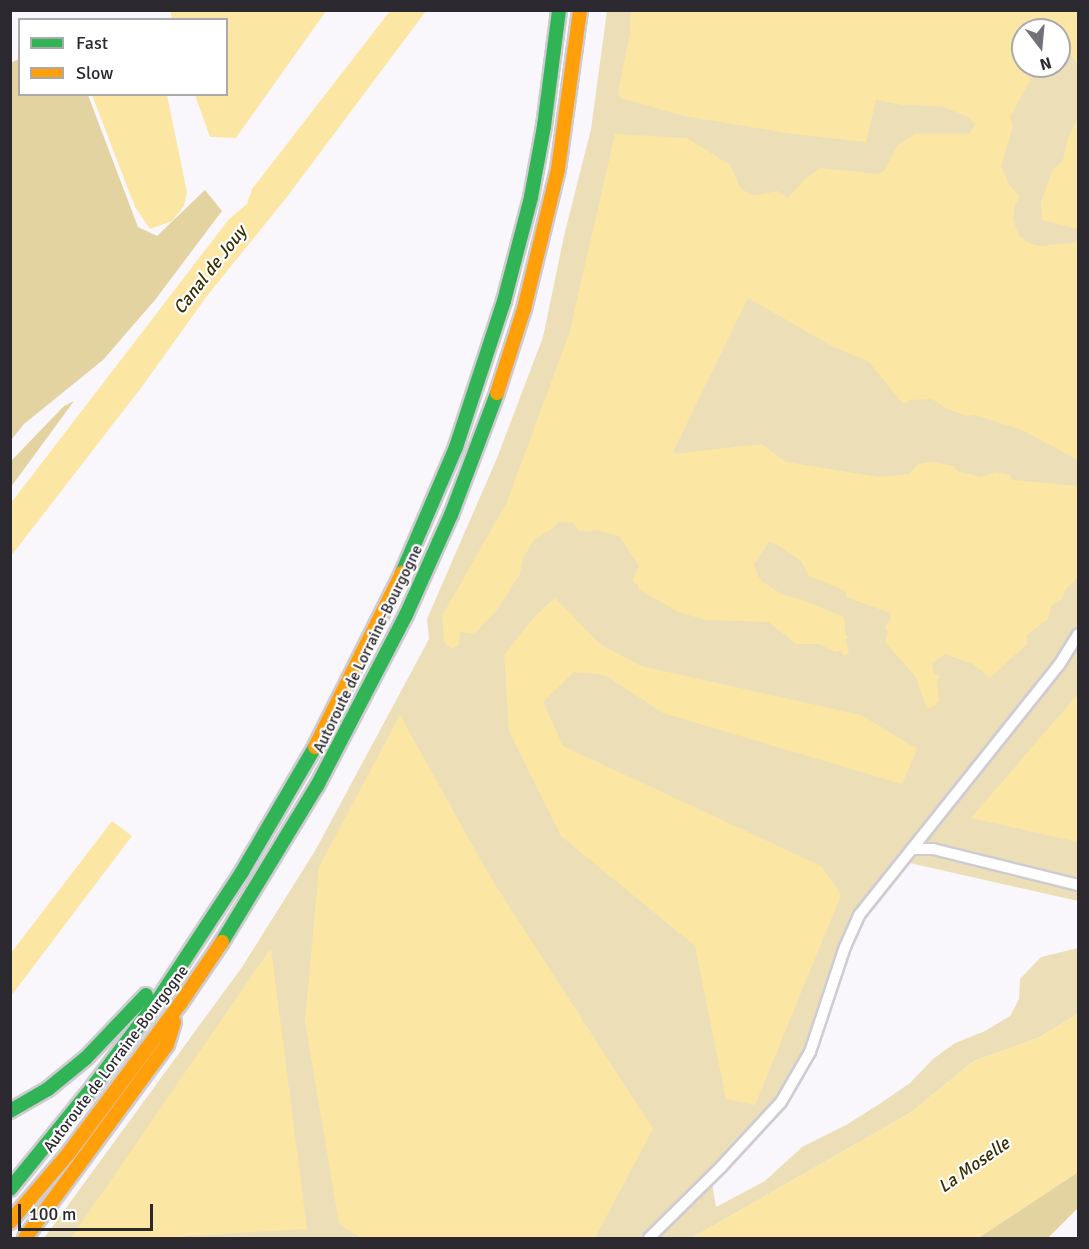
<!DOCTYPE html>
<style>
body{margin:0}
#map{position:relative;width:1089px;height:1249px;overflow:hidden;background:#faf7fc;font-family:Signika,sans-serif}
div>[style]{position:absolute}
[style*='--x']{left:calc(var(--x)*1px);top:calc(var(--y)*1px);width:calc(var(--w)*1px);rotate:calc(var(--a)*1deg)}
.green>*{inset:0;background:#ecdfb7}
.forest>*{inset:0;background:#e3d3a0}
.water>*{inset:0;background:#fbe6a4}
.roads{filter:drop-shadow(2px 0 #cfccd1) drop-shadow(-2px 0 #cfccd1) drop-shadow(0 2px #cfccd1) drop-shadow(0 -2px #cfccd1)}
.street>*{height:10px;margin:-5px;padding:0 5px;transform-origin:5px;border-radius:5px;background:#fefeff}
.fast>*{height:14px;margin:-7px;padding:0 7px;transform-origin:7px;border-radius:7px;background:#30b455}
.slow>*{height:14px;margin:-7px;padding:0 7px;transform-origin:7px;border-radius:7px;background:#ff9f0a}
span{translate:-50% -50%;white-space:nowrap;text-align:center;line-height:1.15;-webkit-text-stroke:4.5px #fff;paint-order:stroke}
.street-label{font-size:16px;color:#2b282f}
.water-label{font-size:18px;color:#392e02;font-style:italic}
.frame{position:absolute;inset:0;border:12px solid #2b282f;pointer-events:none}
.legend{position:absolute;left:18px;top:18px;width:210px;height:78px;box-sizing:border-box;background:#fff;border:2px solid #aaa9ac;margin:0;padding:8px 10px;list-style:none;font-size:18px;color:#2b282f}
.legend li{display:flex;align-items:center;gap:12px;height:30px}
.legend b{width:30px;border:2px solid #aaa9ac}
.north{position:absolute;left:1011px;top:18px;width:60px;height:60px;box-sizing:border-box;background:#fff;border:2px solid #aaa9ac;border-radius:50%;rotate:164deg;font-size:16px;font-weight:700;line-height:24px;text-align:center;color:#2b282f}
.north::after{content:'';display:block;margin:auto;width:21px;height:27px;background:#737077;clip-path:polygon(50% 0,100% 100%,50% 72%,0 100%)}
.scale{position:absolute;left:18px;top:1204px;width:135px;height:27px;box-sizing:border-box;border:3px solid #2b282f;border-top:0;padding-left:8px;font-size:18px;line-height:21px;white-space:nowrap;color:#2b282f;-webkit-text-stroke:4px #fff;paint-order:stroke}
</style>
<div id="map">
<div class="green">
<i style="clip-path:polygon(evenodd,607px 11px,1078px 11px,1078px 901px,901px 861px,860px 914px,810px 1052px,781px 1102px,711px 1177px,716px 1207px,765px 1181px,802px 1147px,846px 1125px,881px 1103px,910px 1083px,933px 1059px,955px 1043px,985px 1031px,1010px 1016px,1019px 999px,1020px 979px,1041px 957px,1078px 948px,1078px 1014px,1038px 1038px,974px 1061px,910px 1113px,692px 1238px,44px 1238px,242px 967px,315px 851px,429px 639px,427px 619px,497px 458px,543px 337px,564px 236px,591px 129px,607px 11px,1023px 30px,1059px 30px,1059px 66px,1023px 66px,1023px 30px)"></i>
</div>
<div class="forest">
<i style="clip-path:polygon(19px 59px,20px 94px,88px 95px,138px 227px,157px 236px,205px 190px,222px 211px,155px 300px,103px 360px,24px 424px,11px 440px,10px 63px)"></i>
<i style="clip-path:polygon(74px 401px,11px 487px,11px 461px,64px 406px)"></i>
<i style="clip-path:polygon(1078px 1172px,1078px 1208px,1048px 1238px,978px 1238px)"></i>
</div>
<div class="water">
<i style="clip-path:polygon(170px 11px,170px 10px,326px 11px,236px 138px,210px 137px,195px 95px,226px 94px,226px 20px,172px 19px)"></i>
<i style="clip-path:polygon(390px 11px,426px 11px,287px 197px,207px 296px,141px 388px,11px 556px,11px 503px,229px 219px,247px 204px,252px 189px)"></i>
<i style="clip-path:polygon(631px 11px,1078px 11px,1078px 64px,1069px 53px,1059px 53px,1059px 30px,1023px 30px,1023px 66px,1038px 66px,1010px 117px,1013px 126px,1001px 166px,1009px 184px,1020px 197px,1015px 204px,1013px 219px,1019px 236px,1031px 244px,1041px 246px,1074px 243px,1078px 240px,1078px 460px,1022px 430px,975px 415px,968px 416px,947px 409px,932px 399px,910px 400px,903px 404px,869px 362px,830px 345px,748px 298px,672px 454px,762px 444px,786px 462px,879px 477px,909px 474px,918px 464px,931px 462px,954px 466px,957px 471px,981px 477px,996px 472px,1010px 475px,1012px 480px,1078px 486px,1078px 575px,1075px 580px,1066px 589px,1062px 599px,1051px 606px,1048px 619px,1027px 635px,1027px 644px,990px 678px,973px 664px,945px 654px,932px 663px,934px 674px,940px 676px,937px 681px,939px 701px,934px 707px,927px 708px,916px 677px,885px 642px,888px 632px,885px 627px,891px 618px,890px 613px,846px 597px,846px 592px,839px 588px,809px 576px,801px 561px,776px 544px,769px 542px,754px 564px,758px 576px,763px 582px,783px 595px,803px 600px,844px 617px,846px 636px,850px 636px,846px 639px,849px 654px,844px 656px,841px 650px,835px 652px,819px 644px,796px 644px,769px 622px,706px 620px,678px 612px,639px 589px,638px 585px,632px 581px,639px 566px,620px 537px,597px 530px,589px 532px,578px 530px,574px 523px,558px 522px,553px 528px,534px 540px,523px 558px,520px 574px,496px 611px,474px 634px,460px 632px,459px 645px,452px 649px,444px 642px,442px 616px,507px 502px,569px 334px,615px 134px,687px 138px,730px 165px,741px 189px,754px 196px,777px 191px,788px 198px,806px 178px,821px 168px,877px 174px,884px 171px,898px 145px,915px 134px,970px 134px,975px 124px,968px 117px,942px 106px,903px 105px,876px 100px,866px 142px,793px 134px,684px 116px,621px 98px,618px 92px,630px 33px)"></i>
<i style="clip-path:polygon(92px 95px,167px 95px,187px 192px,184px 206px,172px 221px,150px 229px,135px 207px)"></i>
<i style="clip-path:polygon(1078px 117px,1078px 229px,1042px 220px,1041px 202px,1053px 170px,1063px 160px,1068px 138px)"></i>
<i style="clip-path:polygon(555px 598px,600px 644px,641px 666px,861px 715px,917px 749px,902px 784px,663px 713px,605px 675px,574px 672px,543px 702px,563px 746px,821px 866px,841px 895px,755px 1105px,726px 1099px,695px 946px,561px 836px,509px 731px,504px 655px,535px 616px)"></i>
<i style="clip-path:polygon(1078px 694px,1078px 842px,971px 818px)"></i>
<i style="clip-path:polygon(400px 715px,489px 875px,653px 1129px,595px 1238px,361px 1238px,339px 1224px,305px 1021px,319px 867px)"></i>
<i style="clip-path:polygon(112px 821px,132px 836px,11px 996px,11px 953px)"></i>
<i style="clip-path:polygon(271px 948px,307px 1229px,185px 1236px,184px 1238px,71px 1238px)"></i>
<i style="clip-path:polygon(1078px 1014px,1078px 1172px,978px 1238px,692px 1238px,910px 1113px,974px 1061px,1038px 1038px)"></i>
</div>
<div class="roads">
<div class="street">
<i style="--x:912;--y:849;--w:21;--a:0"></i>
<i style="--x:933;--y:849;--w:149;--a:13.9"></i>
<i style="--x:649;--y:1238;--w:101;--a:-44.6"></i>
<i style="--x:721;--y:1167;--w:88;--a:-47.3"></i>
<i style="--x:781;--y:1102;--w:58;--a:-59.9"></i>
<i style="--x:810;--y:1052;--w:111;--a:-71.6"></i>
<i style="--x:845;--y:947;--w:36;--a:-66"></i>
<i style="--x:860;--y:914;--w:319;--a:-51.4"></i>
<i style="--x:1059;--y:665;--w:36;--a:-58"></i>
</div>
<div class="fast">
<i style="--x:402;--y:573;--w:137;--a:-66.8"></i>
<i style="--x:456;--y:447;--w:154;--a:-71.8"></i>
<i style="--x:504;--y:301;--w:107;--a:-75.4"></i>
<i style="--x:531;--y:197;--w:72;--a:-79.6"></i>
<i style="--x:544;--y:126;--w:117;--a:-82.6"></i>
<i style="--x:222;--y:942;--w:183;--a:-58.7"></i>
<i style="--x:317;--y:786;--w:193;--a:-62.5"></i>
<i style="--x:406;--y:615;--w:110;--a:-65.8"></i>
<i style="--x:451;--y:515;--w:130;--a:-69.3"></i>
<i style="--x:10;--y:1111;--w:44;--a:-30.1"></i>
<i style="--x:48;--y:1089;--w:49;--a:-39.2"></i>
<i style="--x:86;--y:1058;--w:87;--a:-46.4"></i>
<i style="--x:10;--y:1189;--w:130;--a:-50.9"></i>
<i style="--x:92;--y:1088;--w:110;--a:-53.1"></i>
<i style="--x:158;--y:1000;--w:153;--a:-56.7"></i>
<i style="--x:242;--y:872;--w:145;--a:-59.7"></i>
</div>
<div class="slow">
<i style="--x:497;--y:393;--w:88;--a:-72.2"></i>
<i style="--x:524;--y:309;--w:144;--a:-76.3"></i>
<i style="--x:558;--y:169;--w:161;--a:-82.1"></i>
<i style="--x:315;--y:747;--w:195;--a:-63.4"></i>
<i style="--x:10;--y:1222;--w:89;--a:-49.5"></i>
<i style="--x:68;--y:1154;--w:187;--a:-53.3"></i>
<i style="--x:180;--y:1004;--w:75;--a:-55.9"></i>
<i style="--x:25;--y:1238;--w:240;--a:-53.7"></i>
<i style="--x:167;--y:1045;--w:24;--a:-73"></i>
</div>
</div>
<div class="street-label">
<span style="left:368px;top:649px;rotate:-64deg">Autoroute de Lorraine-Bourgogne</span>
<span style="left:116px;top:1059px;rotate:-53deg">Autoroute de Lorraine-Bourgogne</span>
</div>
<div class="water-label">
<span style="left:210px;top:270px;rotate:-52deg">Canal de Jouy</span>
<span style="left:974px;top:1165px;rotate:-35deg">La Moselle</span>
</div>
<div class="frame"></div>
<ul class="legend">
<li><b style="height:8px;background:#30b455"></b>Fast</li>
<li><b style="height:8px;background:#ff9f0a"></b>Slow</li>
</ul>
<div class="north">N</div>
<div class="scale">100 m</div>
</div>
